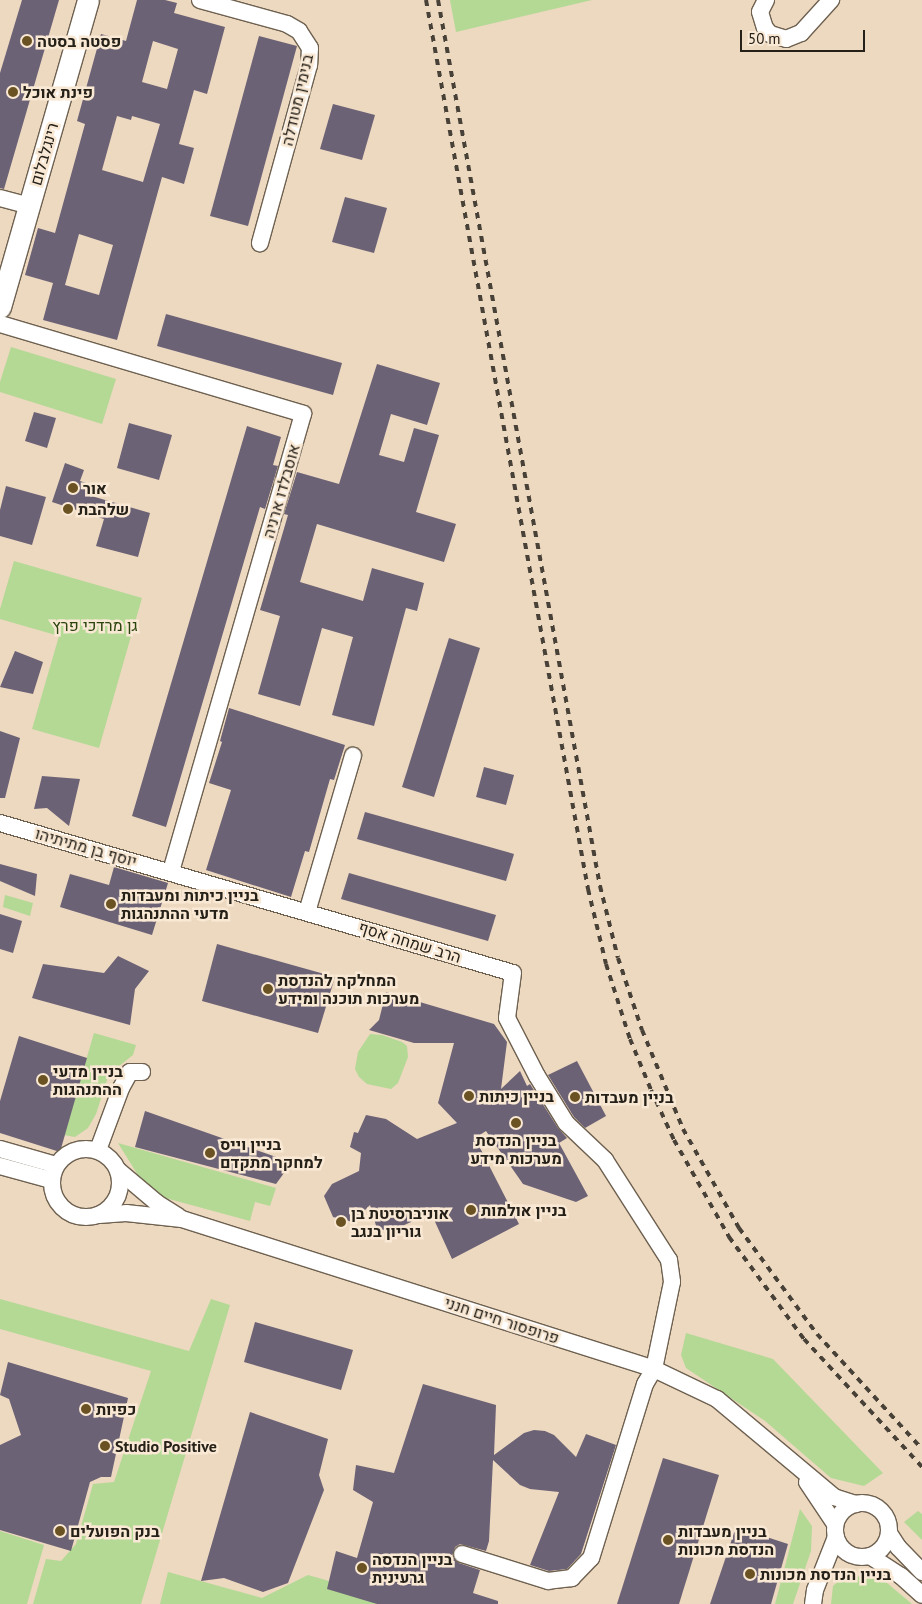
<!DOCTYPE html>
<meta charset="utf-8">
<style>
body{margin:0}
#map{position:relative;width:922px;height:1604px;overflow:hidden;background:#f8e8d4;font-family:"PT Sans",Heebo,sans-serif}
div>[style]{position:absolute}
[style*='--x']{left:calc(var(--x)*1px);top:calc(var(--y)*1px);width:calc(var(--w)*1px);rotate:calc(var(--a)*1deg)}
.built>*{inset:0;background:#edd8c0}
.green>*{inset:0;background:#b3d995}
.building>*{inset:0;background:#6c6275}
.roads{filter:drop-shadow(1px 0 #6e6150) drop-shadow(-1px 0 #6e6150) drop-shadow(0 1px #6e6150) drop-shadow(0 -1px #6e6150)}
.minor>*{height:16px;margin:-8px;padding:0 8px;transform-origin:8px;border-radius:8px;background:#fff}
.minor>.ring{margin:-8px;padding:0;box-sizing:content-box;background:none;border:16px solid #fff;border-radius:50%}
.tertiary>*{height:21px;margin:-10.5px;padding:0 10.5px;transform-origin:10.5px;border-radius:10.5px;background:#fff}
.rail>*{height:4px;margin-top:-2px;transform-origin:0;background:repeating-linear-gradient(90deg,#484137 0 6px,transparent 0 12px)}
.dots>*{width:14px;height:14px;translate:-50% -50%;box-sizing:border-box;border:2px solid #f8e8d4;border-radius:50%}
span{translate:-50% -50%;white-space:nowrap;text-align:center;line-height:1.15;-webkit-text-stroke:5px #f8e8d4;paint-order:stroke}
.poi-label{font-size:16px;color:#252018;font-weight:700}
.left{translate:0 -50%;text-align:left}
.street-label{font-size:16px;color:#252018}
.park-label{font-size:16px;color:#29440c}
.scale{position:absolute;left:740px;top:30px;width:125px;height:22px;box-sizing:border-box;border:2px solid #252018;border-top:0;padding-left:6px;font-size:15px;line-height:18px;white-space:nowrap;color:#252018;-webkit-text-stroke:4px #f8e8d4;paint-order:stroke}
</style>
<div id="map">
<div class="built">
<i style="clip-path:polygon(0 0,922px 0,922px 1604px,0 1604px)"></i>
</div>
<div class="green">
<i style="clip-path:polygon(450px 0,592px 0,456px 32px)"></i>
<i style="clip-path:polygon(11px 347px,116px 379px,102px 424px,0 392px,0 382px)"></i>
<i style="clip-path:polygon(14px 561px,142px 598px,99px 748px,32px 729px,59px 636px,0 619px,0 609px)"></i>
<i style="clip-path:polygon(5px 895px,33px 903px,30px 916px,3px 907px)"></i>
<i style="clip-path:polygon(94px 1033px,136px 1045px,133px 1055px,109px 1074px,96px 1114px,88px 1128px,75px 1137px,64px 1135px)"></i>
<i style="clip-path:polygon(370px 1034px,382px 1035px,402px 1042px,407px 1046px,408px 1057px,398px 1083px,391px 1089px,367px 1084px,359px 1077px,355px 1069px,358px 1052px)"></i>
<i style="clip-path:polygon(118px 1143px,276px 1188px,270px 1206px,255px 1202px,250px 1221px,158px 1196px,141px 1180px)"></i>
<i style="clip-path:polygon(0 1299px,189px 1351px,211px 1299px,230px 1305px,141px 1604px,33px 1604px,46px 1559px,61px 1561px,76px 1544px,93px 1484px,114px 1482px,151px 1371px,0 1329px)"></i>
<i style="clip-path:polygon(686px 1333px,773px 1359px,883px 1473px,864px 1486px,831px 1478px,765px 1421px,686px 1368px,681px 1355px)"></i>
<i style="clip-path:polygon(800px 1509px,812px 1526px,811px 1551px,793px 1604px,775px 1604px)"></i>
<i style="clip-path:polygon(918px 1511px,922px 1514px,922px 1540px,904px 1522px)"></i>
<i style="clip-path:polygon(0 1531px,44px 1545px,27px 1604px,0 1604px)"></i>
<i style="clip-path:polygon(168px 1572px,262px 1598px,308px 1575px,409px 1604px,160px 1604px)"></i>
<i style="clip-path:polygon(865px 1576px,887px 1583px,912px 1604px,831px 1604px,833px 1586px,842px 1578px)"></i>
</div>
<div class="building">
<i style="clip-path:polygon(22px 0,59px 0,4px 189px,0 188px,0 73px)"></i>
<i style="clip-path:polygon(evenodd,137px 0,165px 0,177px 3px,174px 13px,225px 27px,207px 94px,194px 90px,179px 144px,194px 148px,184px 184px,162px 177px,117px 340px,43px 320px,53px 283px,25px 275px,38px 228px,55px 233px,85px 124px,77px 121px,101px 34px,126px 41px,137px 0,153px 41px,178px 49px,167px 89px,142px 82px,153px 41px,137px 0,117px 116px,131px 120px,132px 116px,160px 124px,143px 182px,102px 170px,117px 116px,137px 0,79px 234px,113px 245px,99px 295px,65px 285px,79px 234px)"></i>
<i style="clip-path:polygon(259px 36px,297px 46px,248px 226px,210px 216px)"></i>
<i style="clip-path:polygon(333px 104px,375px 115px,362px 160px,320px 149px)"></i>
<i style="clip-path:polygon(345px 197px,387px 208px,374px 253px,332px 242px)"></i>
<i style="clip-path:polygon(166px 314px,342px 363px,333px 395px,157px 346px)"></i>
<i style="clip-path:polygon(377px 364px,440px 383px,427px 425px,391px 414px,379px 455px,404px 462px,414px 428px,439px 435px,416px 512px,456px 524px,444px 562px,317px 524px,300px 582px,363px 601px,372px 568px,424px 583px,417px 611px,406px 608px,374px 726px,332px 715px,353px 637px,322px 628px,300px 706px,258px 694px,280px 616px,260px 610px,288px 515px,284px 514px,297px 472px,339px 484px)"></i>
<i style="clip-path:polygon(34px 412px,56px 418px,47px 448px,25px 441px)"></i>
<i style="clip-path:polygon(129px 423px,172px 435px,159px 480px,117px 468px)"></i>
<i style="clip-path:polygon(247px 426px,281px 437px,273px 465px,278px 466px,265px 509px,260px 507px,166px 827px,132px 816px)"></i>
<i style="clip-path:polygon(65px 463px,84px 470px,80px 481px,92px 485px,88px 495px,150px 513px,138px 557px,96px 546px,104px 519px,52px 502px)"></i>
<i style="clip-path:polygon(6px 486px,46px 497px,32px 545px,0 536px,0 510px)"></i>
<i style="clip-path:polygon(449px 638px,480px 648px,434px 797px,402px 787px)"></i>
<i style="clip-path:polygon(15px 651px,43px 662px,33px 694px,0 687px)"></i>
<i style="clip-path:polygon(229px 708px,345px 745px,334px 780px,330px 779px,309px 852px,305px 851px,291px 897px,206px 870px,231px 790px,209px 783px,222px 742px,220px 741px)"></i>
<i style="clip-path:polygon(0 731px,20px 738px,5px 798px,0 798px)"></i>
<i style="clip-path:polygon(484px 767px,514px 775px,506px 805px,476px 797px)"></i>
<i style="clip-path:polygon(42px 776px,80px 779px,69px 826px,47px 808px,34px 809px)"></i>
<i style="clip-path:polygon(365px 812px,514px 854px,506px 881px,357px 839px)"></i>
<i style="clip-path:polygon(0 864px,37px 874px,35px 896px,0 881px)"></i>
<i style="clip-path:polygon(114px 867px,168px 883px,152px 935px,60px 907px,70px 874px,109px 885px)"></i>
<i style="clip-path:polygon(349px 873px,496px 915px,488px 941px,341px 899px)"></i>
<i style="clip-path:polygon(0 914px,22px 921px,13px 953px,0 949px)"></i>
<i style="clip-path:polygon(217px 944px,335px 977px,318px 1033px,202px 1001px)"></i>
<i style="clip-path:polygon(118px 956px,149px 971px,135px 989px,130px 1025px,32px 998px,43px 964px,104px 973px)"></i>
<i style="clip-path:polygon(386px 992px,494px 1024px,507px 1042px,501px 1089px,520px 1071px,527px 1086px,530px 1084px,558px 1128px,567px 1138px,559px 1143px,588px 1196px,576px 1202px,523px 1184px,486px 1131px,475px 1138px,519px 1224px,452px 1259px,431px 1213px,391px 1231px,377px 1229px,370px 1205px,353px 1222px,333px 1217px,324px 1196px,332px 1184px,359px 1171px,361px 1153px,350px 1147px,354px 1132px,358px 1133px,366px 1115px,386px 1119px,417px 1139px,457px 1123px,438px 1103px,454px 1043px,414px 1043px,369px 1030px,379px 1020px)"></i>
<i style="clip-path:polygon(19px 1036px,87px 1058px,60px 1152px,0 1133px,0 1101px)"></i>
<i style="clip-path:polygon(577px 1061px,606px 1116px,585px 1128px,574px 1117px,548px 1075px)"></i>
<i style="clip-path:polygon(145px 1111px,279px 1158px,292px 1162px,276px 1184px,135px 1147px)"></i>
<i style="clip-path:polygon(255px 1322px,353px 1350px,341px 1390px,244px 1362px)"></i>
<i style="clip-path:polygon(8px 1362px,128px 1398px,111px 1477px,101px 1477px,90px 1482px,71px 1551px,0 1530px,0 1445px,21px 1435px,9px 1399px,0 1395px)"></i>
<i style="clip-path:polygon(423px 1384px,496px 1405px,494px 1455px,524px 1433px,534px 1430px,545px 1431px,554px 1435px,576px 1457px,586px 1434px,616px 1445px,581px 1554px,567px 1569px,549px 1571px,530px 1565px,559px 1492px,530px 1489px,520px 1485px,493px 1460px,489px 1541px,486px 1551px,460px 1544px,455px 1547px,452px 1556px,459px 1563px,480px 1570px,473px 1593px,498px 1601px,498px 1604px,377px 1604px,327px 1589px,336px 1551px,357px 1558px,373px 1502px,353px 1490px,356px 1465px,394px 1473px)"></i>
<i style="clip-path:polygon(250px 1412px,328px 1439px,319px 1475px,324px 1490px,288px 1583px,263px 1592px,224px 1578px,201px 1581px)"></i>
<i style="clip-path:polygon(663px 1458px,719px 1475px,679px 1604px,617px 1604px)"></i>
<i style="clip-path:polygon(736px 1527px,788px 1544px,771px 1604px,710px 1604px)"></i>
</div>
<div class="roads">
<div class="minor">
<i style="--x:200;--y:0;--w:90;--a:15.4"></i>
<i style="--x:287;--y:24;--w:14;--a:30"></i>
<i style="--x:299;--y:31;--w:20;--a:57"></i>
<i style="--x:310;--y:48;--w:17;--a:93"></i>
<i style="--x:309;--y:65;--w:185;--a:105.4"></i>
<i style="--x:766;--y:0;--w:13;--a:117"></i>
<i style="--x:760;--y:12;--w:17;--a:73"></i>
<i style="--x:765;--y:28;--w:8;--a:50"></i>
<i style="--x:770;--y:34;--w:17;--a:17"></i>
<i style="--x:786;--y:39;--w:16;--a:-22"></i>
<i style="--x:801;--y:33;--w:45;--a:-47.7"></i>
<i style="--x:0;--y:198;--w:30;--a:15"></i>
<i style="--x:0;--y:324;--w:316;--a:16.5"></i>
<i style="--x:303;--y:414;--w:477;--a:106.1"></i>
<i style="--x:0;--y:823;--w:534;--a:16.3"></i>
<i style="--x:513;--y:973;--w:45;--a:97.6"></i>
<i style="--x:507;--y:1018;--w:65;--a:62.7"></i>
<i style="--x:537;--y:1076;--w:55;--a:58.3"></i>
<i style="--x:566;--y:1123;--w:54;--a:43.5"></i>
<i style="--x:605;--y:1160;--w:119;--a:57.4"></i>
<i style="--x:669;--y:1260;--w:22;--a:82"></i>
<i style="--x:672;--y:1282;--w:89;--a:101.7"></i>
<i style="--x:654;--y:1369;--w:17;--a:121"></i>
<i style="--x:645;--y:1384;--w:182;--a:107.2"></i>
<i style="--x:591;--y:1558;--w:28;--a:134"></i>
<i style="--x:572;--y:1578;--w:24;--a:173"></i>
<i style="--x:548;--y:1581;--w:90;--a:-162.6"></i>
<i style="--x:307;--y:912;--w:163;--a:-73.6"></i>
<i class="ring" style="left:52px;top:1149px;width:52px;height:52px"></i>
<i style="--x:0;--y:1149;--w:58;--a:15.9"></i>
<i style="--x:98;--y:1150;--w:66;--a:-69.6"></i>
<i style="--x:121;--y:1088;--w:18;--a:-61"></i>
<i style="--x:130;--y:1072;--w:12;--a:0"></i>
<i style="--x:0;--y:1166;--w:53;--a:15.4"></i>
<i style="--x:118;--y:1170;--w:51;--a:40.2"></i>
<i style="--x:157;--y:1203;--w:25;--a:32"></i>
<i style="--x:99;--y:1215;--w:27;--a:-4"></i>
<i style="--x:126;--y:1213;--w:56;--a:6.1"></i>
<i style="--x:182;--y:1219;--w:495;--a:17.6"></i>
<i style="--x:654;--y:1369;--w:70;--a:25.5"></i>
<i style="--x:717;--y:1399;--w:153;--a:39.9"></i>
<i style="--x:834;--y:1497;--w:23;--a:18"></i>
<i style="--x:807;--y:1482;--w:50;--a:56.3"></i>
<i class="ring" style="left:835px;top:1503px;width:38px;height:38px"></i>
<i style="--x:889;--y:1533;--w:17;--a:57"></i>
<i style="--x:898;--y:1547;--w:35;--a:46"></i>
<i style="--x:870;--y:1556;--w:37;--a:33"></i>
<i style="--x:901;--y:1576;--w:28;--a:42"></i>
<i style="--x:813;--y:1604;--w:14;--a:-82"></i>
<i style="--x:815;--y:1590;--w:57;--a:-68.4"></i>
</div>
<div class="tertiary">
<i style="--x:0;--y:307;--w:319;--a:-74"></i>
</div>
</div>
<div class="rail">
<i style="--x:426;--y:0;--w:904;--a:79.67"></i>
<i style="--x:588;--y:889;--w:77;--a:76.5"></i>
<i style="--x:606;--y:964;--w:79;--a:72.3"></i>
<i style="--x:630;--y:1039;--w:55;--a:67.6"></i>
<i style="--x:651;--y:1090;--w:55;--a:65.3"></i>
<i style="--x:674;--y:1140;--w:112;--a:60.4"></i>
<i style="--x:729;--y:1237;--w:127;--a:53.7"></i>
<i style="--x:804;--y:1339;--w:174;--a:47.3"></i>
<i style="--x:438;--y:0;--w:901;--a:79.64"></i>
<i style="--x:600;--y:886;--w:74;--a:76"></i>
<i style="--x:618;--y:958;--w:76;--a:71.6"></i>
<i style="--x:642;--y:1030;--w:107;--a:67.5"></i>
<i style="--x:683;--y:1129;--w:114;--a:60.5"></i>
<i style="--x:739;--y:1228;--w:132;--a:53.7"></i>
<i style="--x:817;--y:1334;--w:156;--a:47.6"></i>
</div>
<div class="dots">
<i style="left:27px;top:41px;background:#6a5222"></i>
<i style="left:13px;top:92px;background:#6a5222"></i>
<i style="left:73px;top:488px;background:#6a5222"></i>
<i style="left:68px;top:509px;background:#6a5222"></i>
<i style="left:111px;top:904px;background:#6a5222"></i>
<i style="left:268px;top:989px;background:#6a5222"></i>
<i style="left:43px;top:1080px;background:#6a5222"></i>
<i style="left:469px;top:1096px;background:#6a5222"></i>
<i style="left:575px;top:1097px;background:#6a5222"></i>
<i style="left:516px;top:1123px;background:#6a5222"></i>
<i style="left:210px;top:1153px;background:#6a5222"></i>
<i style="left:471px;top:1210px;background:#6a5222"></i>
<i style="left:341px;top:1222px;background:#6a5222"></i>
<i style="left:86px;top:1409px;background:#6a5222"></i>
<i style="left:105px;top:1446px;background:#6a5222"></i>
<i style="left:60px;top:1531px;background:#6a5222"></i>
<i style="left:668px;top:1540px;background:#6a5222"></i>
<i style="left:362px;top:1568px;background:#6a5222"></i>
<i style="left:750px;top:1574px;background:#6a5222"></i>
</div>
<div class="poi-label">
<span class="left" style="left:37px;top:41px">פסטה בסטה</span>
<span class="left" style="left:23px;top:92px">פינת אוכל</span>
<span class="left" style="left:83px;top:488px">אור</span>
<span class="left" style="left:78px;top:509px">שלהבת</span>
<span class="left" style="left:121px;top:904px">בניין כיתות ומעבדות<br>מדעי ההתנהגות</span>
<span class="left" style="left:278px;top:989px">המחלקה להנדסת<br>מערכות תוכנה ומידע</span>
<span class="left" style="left:53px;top:1080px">בניין מדעי<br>ההתנהגות</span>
<span class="left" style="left:479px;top:1096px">בניין כיתות</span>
<span class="left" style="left:585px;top:1097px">בניין מעבדות</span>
<span style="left:516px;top:1149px">בניין הנדסת<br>מערכות מידע</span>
<span class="left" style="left:220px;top:1153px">בניין וייס<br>למחקר מתקדם</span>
<span class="left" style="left:481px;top:1210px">בניין אולמות</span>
<span class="left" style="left:351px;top:1222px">אוניברסיטת בן<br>גוריון בנגב</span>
<span class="left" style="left:96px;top:1409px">כפיות</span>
<span class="left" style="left:115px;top:1446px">Studio Positive</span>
<span class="left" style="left:70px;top:1531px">בנק הפועלים</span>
<span class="left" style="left:678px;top:1540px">בניין מעבדות<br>הנדסת מכונות</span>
<span class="left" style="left:372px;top:1568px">בניין הנדסה<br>גרעינית</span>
<span class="left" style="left:760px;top:1574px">בניין הנדסת מכונות</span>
</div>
<div class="street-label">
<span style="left:297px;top:100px;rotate:-77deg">בנימין מטודלה</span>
<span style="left:44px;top:154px;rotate:-74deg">רינגלבלום</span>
<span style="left:281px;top:491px;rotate:-74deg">אוסבלדו ארניה</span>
<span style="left:86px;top:847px;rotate:16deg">יוסף בן מתיתיהו</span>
<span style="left:410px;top:942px;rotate:17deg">הרב שמחה אסף</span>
<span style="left:502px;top:1320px;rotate:18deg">פרופסור חיים חנני</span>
</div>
<div class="park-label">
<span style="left:95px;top:625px">גן מרדכי פרץ</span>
</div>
<div class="scale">50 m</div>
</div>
